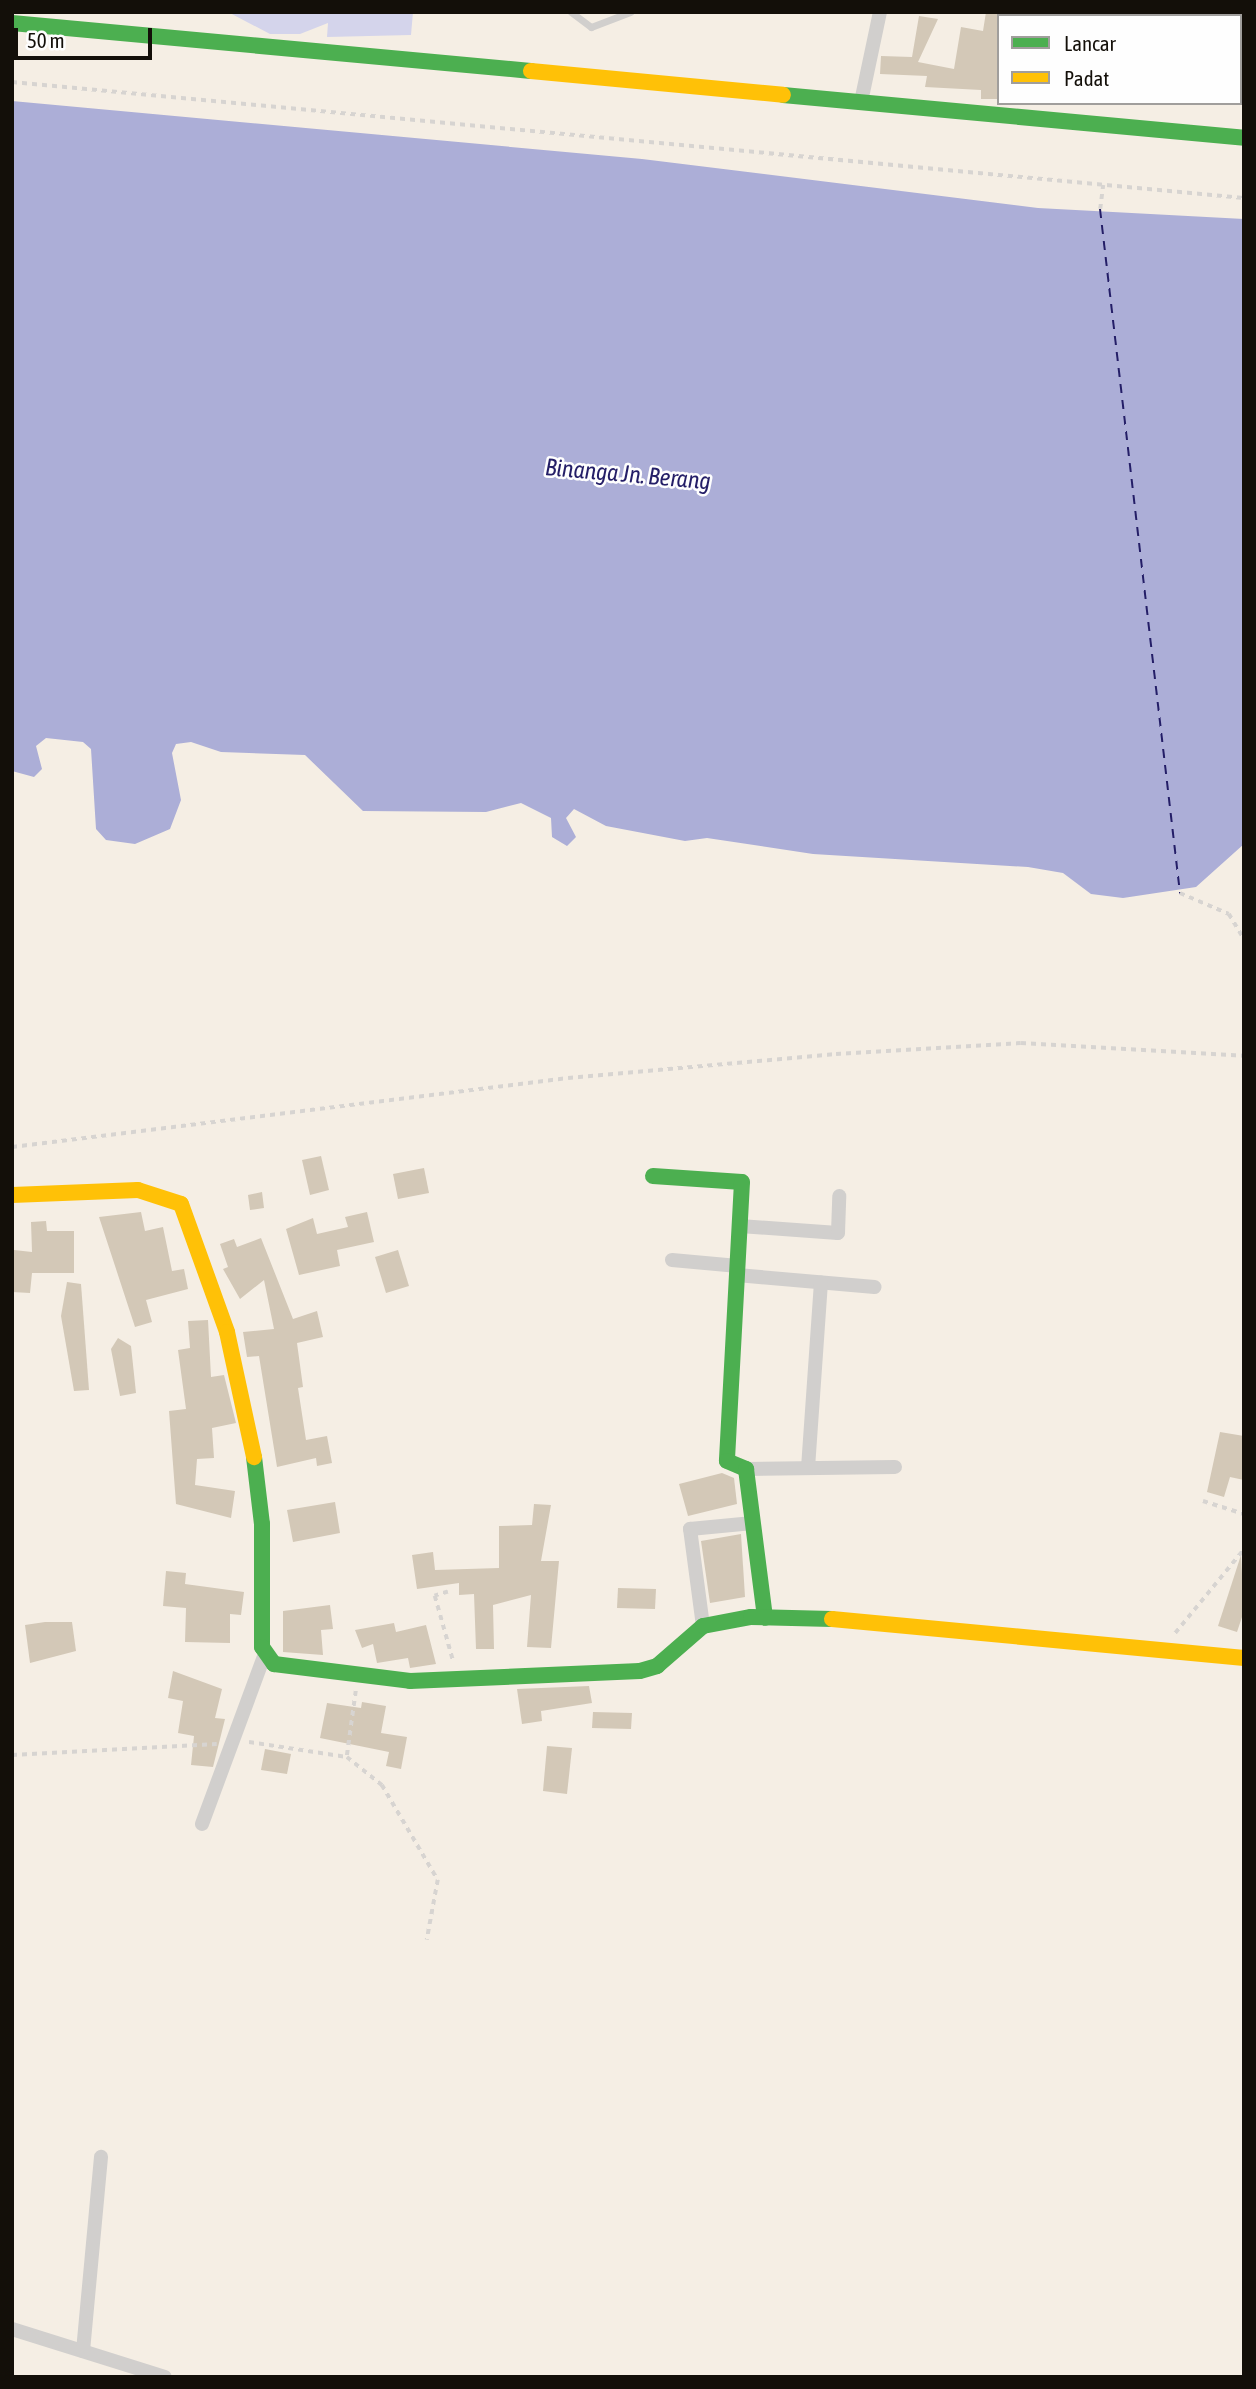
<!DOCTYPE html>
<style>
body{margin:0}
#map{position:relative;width:1256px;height:2389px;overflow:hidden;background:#f5eee4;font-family:"Asap Condensed",sans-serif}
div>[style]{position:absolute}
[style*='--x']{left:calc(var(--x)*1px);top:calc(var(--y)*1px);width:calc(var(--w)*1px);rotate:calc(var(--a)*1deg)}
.green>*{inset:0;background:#d4d4eb}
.water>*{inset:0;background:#acaed7}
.ferry>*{height:2px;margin-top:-1px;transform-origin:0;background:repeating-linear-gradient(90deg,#241e67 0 9px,transparent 0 16px)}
.building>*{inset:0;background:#d3c8b7}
.path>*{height:3.5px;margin-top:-1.75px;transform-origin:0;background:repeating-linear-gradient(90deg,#d7d4d1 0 5px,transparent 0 10px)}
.lane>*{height:7px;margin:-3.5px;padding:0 3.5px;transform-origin:3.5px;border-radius:3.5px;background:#d1cfcd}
.street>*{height:14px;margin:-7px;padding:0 7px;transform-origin:7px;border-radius:7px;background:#d1cfcd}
.fast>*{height:16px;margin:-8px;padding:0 8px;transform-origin:8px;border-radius:8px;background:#4caf50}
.slow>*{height:16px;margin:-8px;padding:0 8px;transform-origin:8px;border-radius:8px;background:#ffc107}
span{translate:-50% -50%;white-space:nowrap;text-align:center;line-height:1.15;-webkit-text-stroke:5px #fefefe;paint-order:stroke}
.water-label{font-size:24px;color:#241e67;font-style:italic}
.frame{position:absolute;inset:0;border:14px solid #130f09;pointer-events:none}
.legend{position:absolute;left:997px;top:14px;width:245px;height:91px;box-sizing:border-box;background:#fefefe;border:2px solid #a09e9c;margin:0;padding:9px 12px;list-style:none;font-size:21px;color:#130f09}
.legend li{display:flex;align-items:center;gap:14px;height:35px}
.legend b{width:35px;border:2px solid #a09e9c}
.scale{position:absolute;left:14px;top:28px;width:138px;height:32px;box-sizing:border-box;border:4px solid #130f09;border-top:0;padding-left:9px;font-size:21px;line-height:24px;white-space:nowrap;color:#130f09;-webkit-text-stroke:5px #fefefe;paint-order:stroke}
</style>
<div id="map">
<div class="green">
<i style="clip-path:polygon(228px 12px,413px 12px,411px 35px,327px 37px,328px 23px,300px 34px,270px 34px)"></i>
</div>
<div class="water">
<i style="clip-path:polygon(12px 101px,642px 159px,1038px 208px,1244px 219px,1244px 844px,1196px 887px,1123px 898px,1091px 894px,1063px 873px,1028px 867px,813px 854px,707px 838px,685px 841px,606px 826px,574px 809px,566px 818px,576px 837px,567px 846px,552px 837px,551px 818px,521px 803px,486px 812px,363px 811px,305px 755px,221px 752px,191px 742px,176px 744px,172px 753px,181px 800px,170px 829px,135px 844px,106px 840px,96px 829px,91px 749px,83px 742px,46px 738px,36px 746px,42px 769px,34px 777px,12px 771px)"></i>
</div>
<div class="ferry">
<i style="--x:1100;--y:209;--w:689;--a:83.33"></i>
</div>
<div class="building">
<i style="clip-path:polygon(986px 12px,999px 12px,999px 99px,981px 99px,981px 90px,925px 87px,927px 76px,880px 74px,881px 56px,912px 57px,919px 16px,938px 19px,918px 62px,954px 69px,961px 27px,983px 31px)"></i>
<i style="clip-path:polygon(321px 1156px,329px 1190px,310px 1195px,302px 1160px)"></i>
<i style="clip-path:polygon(424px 1168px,429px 1193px,398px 1199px,393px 1174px)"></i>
<i style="clip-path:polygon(262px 1192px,264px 1208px,250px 1210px,248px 1195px)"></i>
<i style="clip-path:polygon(141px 1212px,145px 1231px,163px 1227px,172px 1271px,184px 1269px,188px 1289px,146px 1300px,152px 1322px,135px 1327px,99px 1217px)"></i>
<i style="clip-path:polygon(367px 1212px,374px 1242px,337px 1250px,340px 1266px,299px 1275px,286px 1229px,313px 1218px,317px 1234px,348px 1227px,345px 1217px)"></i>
<i style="clip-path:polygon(46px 1221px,47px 1231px,74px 1231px,74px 1273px,32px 1273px,30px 1293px,12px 1292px,14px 1250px,32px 1252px,31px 1222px)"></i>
<i style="clip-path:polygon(261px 1238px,293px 1319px,317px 1311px,323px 1337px,297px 1343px,303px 1387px,298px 1388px,306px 1440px,327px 1436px,332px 1463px,317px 1466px,316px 1458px,277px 1467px,259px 1356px,247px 1357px,243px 1332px,274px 1329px,264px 1280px,240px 1299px,223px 1269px,228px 1267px,220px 1244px,234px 1239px,237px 1247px)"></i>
<i style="clip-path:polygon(398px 1250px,409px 1286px,386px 1293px,375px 1257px)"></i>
<i style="clip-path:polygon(67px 1282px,81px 1284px,89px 1390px,74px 1391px,61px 1316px)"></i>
<i style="clip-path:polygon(208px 1320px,211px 1377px,224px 1375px,236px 1423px,212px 1428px,214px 1458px,197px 1459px,195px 1485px,235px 1491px,231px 1518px,176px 1504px,169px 1411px,186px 1409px,178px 1350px,190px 1348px,188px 1321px)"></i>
<i style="clip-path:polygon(118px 1338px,131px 1346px,136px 1393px,120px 1396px,111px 1349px)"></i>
<i style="clip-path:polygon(1220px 1432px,1244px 1436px,1244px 1480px,1230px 1477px,1224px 1497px,1207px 1492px)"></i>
<i style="clip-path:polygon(722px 1473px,734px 1478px,737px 1504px,688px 1516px,679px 1484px)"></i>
<i style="clip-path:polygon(335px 1502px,340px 1533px,293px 1542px,287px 1510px)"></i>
<i style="clip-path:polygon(534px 1504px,551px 1505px,541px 1561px,559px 1561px,551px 1648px,527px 1647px,531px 1595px,493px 1605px,494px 1649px,476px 1649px,474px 1594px,459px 1595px,459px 1583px,417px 1589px,412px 1555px,433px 1552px,435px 1570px,499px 1568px,499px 1526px,532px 1525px)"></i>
<i style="clip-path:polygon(741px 1534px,745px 1597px,710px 1603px,701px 1541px)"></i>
<i style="clip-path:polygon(1241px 1555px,1244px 1611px,1237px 1632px,1218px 1626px)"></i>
<i style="clip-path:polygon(166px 1571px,186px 1573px,185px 1584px,244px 1592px,241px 1615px,230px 1614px,230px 1643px,185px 1642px,186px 1608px,163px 1606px)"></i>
<i style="clip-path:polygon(618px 1588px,656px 1589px,655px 1609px,617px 1608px)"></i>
<i style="clip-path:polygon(330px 1605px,333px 1629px,321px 1630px,323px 1655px,283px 1652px,283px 1611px)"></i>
<i style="clip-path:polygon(45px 1622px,72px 1622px,76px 1651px,30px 1663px,25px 1625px)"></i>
<i style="clip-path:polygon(394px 1623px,396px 1632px,426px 1625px,436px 1664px,410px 1668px,408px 1658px,377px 1663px,373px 1644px,362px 1648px,355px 1630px)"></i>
<i style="clip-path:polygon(173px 1671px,222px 1689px,215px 1718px,225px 1719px,213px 1767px,191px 1765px,194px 1736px,178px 1733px,183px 1701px,168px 1698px)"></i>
<i style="clip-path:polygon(589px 1686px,592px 1703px,541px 1711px,542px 1721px,522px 1724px,517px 1689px)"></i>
<i style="clip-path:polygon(362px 1702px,386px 1706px,381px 1733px,407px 1737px,401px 1769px,386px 1766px,389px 1752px,320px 1738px,327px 1703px,361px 1708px)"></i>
<i style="clip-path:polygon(593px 1712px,632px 1713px,631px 1729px,592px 1728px)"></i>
<i style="clip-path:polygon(547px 1746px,572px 1748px,567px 1794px,543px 1791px)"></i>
<i style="clip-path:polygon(265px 1749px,291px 1754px,287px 1774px,261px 1770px)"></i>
</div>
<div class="path">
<i style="--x:1153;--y:16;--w:4;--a:-90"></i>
<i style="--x:12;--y:82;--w:1237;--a:5.38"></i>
<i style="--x:1100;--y:209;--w:24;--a:-83"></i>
<i style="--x:1180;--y:893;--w:53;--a:23.2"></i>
<i style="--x:1229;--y:914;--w:29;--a:59"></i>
<i style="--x:12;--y:1147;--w:560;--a:-7.07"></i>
<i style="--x:568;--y:1078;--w:269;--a:-5.1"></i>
<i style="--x:836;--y:1054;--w:185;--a:-3.4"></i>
<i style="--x:1021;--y:1043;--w:223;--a:3.3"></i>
<i style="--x:1203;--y:1501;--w:43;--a:17.6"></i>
<i style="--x:448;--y:1592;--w:14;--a:163"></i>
<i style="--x:435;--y:1596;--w:66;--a:74.3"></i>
<i style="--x:1175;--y:1633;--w:109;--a:-50.6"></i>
<i style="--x:356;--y:1691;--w:67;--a:97.8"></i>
<i style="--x:347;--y:1757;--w:45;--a:38.7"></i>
<i style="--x:382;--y:1785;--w:110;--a:59.5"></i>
<i style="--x:438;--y:1880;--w:61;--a:100.4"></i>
<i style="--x:249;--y:1742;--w:99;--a:8.7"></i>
<i style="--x:12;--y:1755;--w:205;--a:-3.1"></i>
</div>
<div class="lane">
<i style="--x:571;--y:12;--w:25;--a:37"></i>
<i style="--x:591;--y:27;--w:42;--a:-21"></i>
</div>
<div class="street">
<i style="--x:1010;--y:12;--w:27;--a:8"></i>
<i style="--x:1067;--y:16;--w:4;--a:-76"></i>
<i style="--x:861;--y:102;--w:92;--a:-78.1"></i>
<i style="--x:740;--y:1226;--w:98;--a:4.1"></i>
<i style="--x:838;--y:1233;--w:37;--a:-88"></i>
<i style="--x:672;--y:1260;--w:66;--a:5.2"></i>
<i style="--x:737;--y:1275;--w:138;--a:5"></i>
<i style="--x:808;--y:1468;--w:186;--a:-86"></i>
<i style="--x:746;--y:1469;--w:149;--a:-0.8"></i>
<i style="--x:703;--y:1626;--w:98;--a:-97.6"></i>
<i style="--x:690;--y:1529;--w:63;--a:-5.4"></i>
<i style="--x:202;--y:1824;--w:179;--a:-69.7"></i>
<i style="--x:12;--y:2329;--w:160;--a:17.4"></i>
<i style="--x:83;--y:2351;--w:195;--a:-84.7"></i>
</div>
<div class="fast">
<i style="--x:12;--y:23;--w:521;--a:5.28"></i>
<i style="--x:783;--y:95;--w:463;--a:5.3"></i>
<i style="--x:653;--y:1176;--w:89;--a:3.9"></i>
<i style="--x:742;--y:1182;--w:279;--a:93.1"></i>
<i style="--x:727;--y:1461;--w:21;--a:23"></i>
<i style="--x:746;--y:1469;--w:150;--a:82.7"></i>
<i style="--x:254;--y:1457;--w:67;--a:83.2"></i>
<i style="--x:262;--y:1524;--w:123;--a:90"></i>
<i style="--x:262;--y:1647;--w:21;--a:55"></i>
<i style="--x:274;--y:1664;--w:137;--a:7.1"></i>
<i style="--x:410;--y:1681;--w:230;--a:-2.5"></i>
<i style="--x:640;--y:1671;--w:18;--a:-16"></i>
<i style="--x:657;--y:1666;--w:61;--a:-41"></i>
<i style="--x:703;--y:1626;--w:49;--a:-10.6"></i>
<i style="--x:751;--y:1617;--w:81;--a:1.4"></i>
</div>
<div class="slow">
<i style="--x:531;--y:71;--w:253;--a:5.4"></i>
<i style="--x:12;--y:1195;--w:126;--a:-2.3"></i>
<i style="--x:138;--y:1190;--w:45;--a:18"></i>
<i style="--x:181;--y:1204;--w:136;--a:70.2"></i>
<i style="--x:227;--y:1332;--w:128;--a:77.8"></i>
<i style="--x:832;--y:1619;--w:414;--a:5.4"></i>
</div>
<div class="water-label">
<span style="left:628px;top:474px;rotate:5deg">Binanga Jn. Berang</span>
</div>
<div class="frame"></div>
<ul class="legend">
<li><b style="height:9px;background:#4caf50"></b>Lancar</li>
<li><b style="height:9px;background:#ffc107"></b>Padat</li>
</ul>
<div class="scale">50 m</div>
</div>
